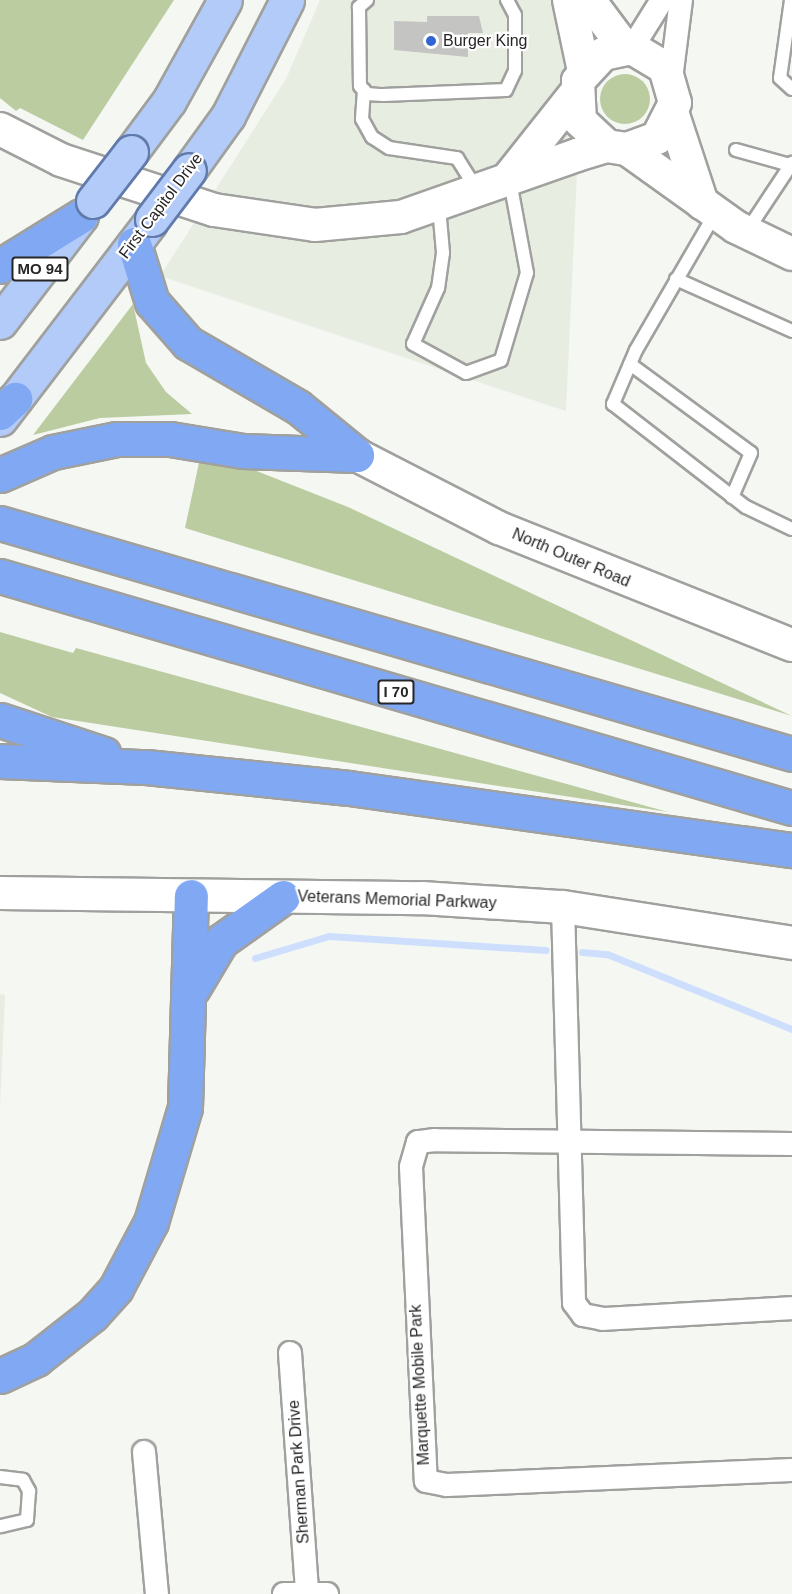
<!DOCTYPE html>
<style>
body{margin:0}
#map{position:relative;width:792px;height:1594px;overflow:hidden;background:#f5f7f3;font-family:Arial,sans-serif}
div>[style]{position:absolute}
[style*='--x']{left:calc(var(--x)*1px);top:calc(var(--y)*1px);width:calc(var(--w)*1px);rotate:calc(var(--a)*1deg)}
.built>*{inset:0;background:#e8ede2}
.green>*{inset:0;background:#bbcca1}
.round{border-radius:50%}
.stream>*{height:7px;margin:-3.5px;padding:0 3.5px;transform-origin:3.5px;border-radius:3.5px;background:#cedffe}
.building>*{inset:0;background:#c4c5c2}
.roads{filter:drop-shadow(2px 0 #a0a19e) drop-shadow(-2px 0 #a0a19e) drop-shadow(0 2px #a0a19e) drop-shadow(0 -2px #a0a19e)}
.lane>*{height:12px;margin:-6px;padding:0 6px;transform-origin:6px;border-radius:6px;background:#fff}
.street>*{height:22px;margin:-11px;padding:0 11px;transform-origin:11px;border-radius:11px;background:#fff}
.secondary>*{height:32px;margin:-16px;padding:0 16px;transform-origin:16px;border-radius:16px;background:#fff}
.primary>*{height:33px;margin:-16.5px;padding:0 16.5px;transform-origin:16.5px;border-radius:16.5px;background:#b3cbf8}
.highway>*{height:33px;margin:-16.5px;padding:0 16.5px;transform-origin:16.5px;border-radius:16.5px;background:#80a8f3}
.bridges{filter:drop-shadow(2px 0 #607aab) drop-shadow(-2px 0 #607aab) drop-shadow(0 2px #607aab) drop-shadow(0 -2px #607aab)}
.primary-bridge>*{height:33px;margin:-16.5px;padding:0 16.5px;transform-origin:16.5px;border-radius:16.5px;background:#b3cbf8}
.dots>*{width:16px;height:16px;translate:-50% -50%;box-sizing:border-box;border:3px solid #fff;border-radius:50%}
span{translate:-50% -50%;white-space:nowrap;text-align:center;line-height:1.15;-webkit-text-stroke:4.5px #fff;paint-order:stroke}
.shield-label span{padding:2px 4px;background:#fff;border:2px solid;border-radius:4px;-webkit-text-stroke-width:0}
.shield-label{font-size:15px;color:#252625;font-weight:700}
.poi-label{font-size:16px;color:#252625}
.left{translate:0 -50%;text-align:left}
.street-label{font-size:16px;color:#252625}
</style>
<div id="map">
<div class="built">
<i style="clip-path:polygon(320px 0,585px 0,566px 411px,160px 276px,286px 79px)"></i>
<i style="clip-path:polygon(0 994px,5px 995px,0 1109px)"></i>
</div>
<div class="green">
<i style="clip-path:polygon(0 0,174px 0,83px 140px,20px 108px,16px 111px,0 98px)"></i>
<i class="round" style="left:600px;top:74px;width:50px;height:50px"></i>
<i style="clip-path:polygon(133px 304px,146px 363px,166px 392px,192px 414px,100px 418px,33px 435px)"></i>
<i style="clip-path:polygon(200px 458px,244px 466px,348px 507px,792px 716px,185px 528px)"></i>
<i style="clip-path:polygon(0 632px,73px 653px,76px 648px,668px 812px,52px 717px,0 693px)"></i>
</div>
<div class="stream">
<i style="--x:582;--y:952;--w:25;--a:5"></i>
<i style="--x:607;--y:954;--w:200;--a:22.1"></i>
<i style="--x:255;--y:958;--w:77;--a:-16.6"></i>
<i style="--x:329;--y:936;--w:217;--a:3.7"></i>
</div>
<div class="building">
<i style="clip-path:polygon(427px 16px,479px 16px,483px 33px,468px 33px,468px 57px,394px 50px,394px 21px,427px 22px)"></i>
</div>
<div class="roads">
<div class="lane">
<i style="--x:367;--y:0;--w:11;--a:139"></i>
<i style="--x:359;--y:7;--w:79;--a:89.3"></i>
<i style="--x:360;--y:86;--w:11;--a:49"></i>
<i style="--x:367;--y:94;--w:16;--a:4"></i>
<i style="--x:383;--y:95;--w:123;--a:-2.3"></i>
<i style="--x:506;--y:90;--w:21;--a:-65"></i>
<i style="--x:515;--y:71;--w:56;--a:-90"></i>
<i style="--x:515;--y:15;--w:17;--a:-118"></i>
<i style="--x:791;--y:0;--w:79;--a:98"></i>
<i style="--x:780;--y:78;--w:16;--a:43"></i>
<i style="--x:364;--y:90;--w:29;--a:94"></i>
<i style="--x:362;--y:119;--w:21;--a:61"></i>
<i style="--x:372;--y:137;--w:20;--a:33"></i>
<i style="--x:389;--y:148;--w:69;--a:8.4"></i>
<i style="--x:457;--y:158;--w:36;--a:58"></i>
<i style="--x:736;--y:150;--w:56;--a:15.5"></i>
<i style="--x:439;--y:207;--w:46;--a:85"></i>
<i style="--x:443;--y:253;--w:35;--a:98"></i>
<i style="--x:438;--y:288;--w:61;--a:114.1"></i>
<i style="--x:413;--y:344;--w:60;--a:28.7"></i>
<i style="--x:466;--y:373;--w:37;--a:-20"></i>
<i style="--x:501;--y:360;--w:91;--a:-73.4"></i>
<i style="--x:527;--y:273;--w:94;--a:-100.5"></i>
<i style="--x:716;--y:212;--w:160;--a:120.1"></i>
<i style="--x:636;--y:350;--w:59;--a:113.1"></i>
<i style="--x:613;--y:404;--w:168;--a:37.8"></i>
<i style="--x:746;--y:507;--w:51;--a:25.6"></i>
<i style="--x:747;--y:231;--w:82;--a:-56.5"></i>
<i style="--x:676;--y:279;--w:127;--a:24.1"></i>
<i style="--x:630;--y:364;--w:150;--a:36.3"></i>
<i style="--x:751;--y:453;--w:48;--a:113.4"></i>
<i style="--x:0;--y:1477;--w:23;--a:7"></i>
<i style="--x:23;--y:1480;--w:13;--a:61"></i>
<i style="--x:29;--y:1491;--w:29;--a:94"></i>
<i style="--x:27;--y:1520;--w:28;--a:167"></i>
</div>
<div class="street">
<i style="--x:632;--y:48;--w:57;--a:-58"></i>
<i style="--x:671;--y:79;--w:80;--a:-82.8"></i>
<i style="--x:563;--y:907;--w:396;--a:88.4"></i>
<i style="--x:574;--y:1303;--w:15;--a:53"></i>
<i style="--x:583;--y:1315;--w:20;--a:11"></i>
<i style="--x:603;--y:1319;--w:189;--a:-3.3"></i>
<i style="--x:792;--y:1144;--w:357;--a:-179.4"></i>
<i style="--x:435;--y:1140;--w:17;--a:173"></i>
<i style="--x:418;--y:1142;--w:26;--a:106"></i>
<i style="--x:411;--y:1167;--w:314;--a:87.3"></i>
<i style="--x:426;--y:1481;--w:21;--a:11"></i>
<i style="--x:447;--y:1485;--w:345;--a:-2.5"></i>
<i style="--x:290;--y:1353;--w:239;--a:85.9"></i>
<i style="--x:144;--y:1452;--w:143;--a:84.8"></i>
<i style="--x:284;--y:1594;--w:43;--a:0"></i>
</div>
<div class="secondary">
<i style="--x:569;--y:0;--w:73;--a:78.1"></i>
<i style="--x:589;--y:0;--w:59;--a:53.3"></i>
<i style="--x:673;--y:115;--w:93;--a:71.8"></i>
<i style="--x:0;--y:129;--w:68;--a:26.9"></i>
<i style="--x:61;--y:160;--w:161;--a:18.1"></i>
<i style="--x:214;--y:210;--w:102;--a:8.4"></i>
<i style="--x:315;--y:225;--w:86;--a:-5.3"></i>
<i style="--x:401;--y:217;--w:187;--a:-19.4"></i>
<i style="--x:577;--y:155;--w:31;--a:-17"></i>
<i style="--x:607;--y:146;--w:20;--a:9"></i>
<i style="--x:627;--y:149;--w:134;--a:35.6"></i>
<i style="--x:736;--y:227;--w:62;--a:25.7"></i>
<i style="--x:607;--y:146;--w:37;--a:-137"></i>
<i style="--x:580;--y:121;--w:40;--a:-92.9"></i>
<i style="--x:578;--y:81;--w:37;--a:-47"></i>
<i style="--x:603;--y:54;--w:30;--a:-12"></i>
<i style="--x:632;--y:48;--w:39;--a:31"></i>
<i style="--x:665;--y:68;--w:36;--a:74"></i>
<i style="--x:675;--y:103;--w:39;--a:117"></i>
<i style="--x:657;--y:138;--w:32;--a:160"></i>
<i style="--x:510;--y:176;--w:105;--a:-51.6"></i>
<i style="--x:357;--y:455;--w:160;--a:27.2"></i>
<i style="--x:499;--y:528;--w:315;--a:21.8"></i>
<i style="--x:0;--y:893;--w:422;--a:0.7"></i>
<i style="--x:422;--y:898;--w:141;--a:3.7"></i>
<i style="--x:563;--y:907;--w:232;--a:8.9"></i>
</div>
<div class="primary">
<i style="--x:131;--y:152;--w:64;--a:-53.3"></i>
<i style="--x:169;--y:101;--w:115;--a:-61"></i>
<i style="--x:189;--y:170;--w:67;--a:-54.2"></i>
<i style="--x:228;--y:116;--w:130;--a:-63"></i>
<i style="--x:0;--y:322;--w:133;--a:-52.6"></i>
<i style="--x:0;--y:419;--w:247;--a:-52.6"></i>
</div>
<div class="highway">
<i style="--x:134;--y:244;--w:61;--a:72.8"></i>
<i style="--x:152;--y:302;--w:55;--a:48.7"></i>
<i style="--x:188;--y:343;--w:127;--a:30.2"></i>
<i style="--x:298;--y:407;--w:76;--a:39.1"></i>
<i style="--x:0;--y:266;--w:95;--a:-31.7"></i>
<i style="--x:0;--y:413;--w:21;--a:-43"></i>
<i style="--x:0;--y:475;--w:58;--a:-23.5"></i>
<i style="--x:53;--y:452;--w:65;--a:-11.5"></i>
<i style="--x:117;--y:439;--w:53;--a:0"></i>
<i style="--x:170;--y:439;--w:74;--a:9.3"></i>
<i style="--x:243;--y:451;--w:114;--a:2"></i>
<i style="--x:0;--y:523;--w:825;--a:16.26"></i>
<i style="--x:0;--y:576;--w:825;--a:16.33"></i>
<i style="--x:0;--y:720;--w:109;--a:18.1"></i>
<i style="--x:0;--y:761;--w:146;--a:2.4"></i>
<i style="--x:146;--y:767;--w:204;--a:5.9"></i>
<i style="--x:349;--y:788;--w:447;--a:8"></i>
<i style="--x:193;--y:988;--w:55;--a:-59.2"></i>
<i style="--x:221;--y:941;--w:76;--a:-35.4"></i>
<i style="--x:0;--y:1376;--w:40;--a:-25"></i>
<i style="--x:36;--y:1359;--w:71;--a:-38.2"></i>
<i style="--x:92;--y:1315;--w:36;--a:-48"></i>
<i style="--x:116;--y:1288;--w:75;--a:-62.1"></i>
<i style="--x:151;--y:1222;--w:120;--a:-73.5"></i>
<i style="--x:185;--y:1107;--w:211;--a:-88.4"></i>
</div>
</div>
<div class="bridges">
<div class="primary-bridge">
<i style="--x:93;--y:201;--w:62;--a:-52.2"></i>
<i style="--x:152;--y:219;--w:61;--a:-52.9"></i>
</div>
</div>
<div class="dots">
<i style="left:431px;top:41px;background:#3165d4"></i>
</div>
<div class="shield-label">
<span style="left:40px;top:269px">MO 94</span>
<span style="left:396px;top:692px">I 70</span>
</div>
<div class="poi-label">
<span class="left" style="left:443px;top:41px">Burger King</span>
</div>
<div class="street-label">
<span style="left:161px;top:206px;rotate:-53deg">First Capitol Drive</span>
<span style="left:571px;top:558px;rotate:23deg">North Outer Road</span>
<span style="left:397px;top:900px;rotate:2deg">Veterans Memorial Parkway</span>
<span style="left:420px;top:1385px;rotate:-93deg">Marquette Mobile Park</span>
<span style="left:299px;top:1472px;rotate:-94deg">Sherman Park Drive</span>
</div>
</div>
